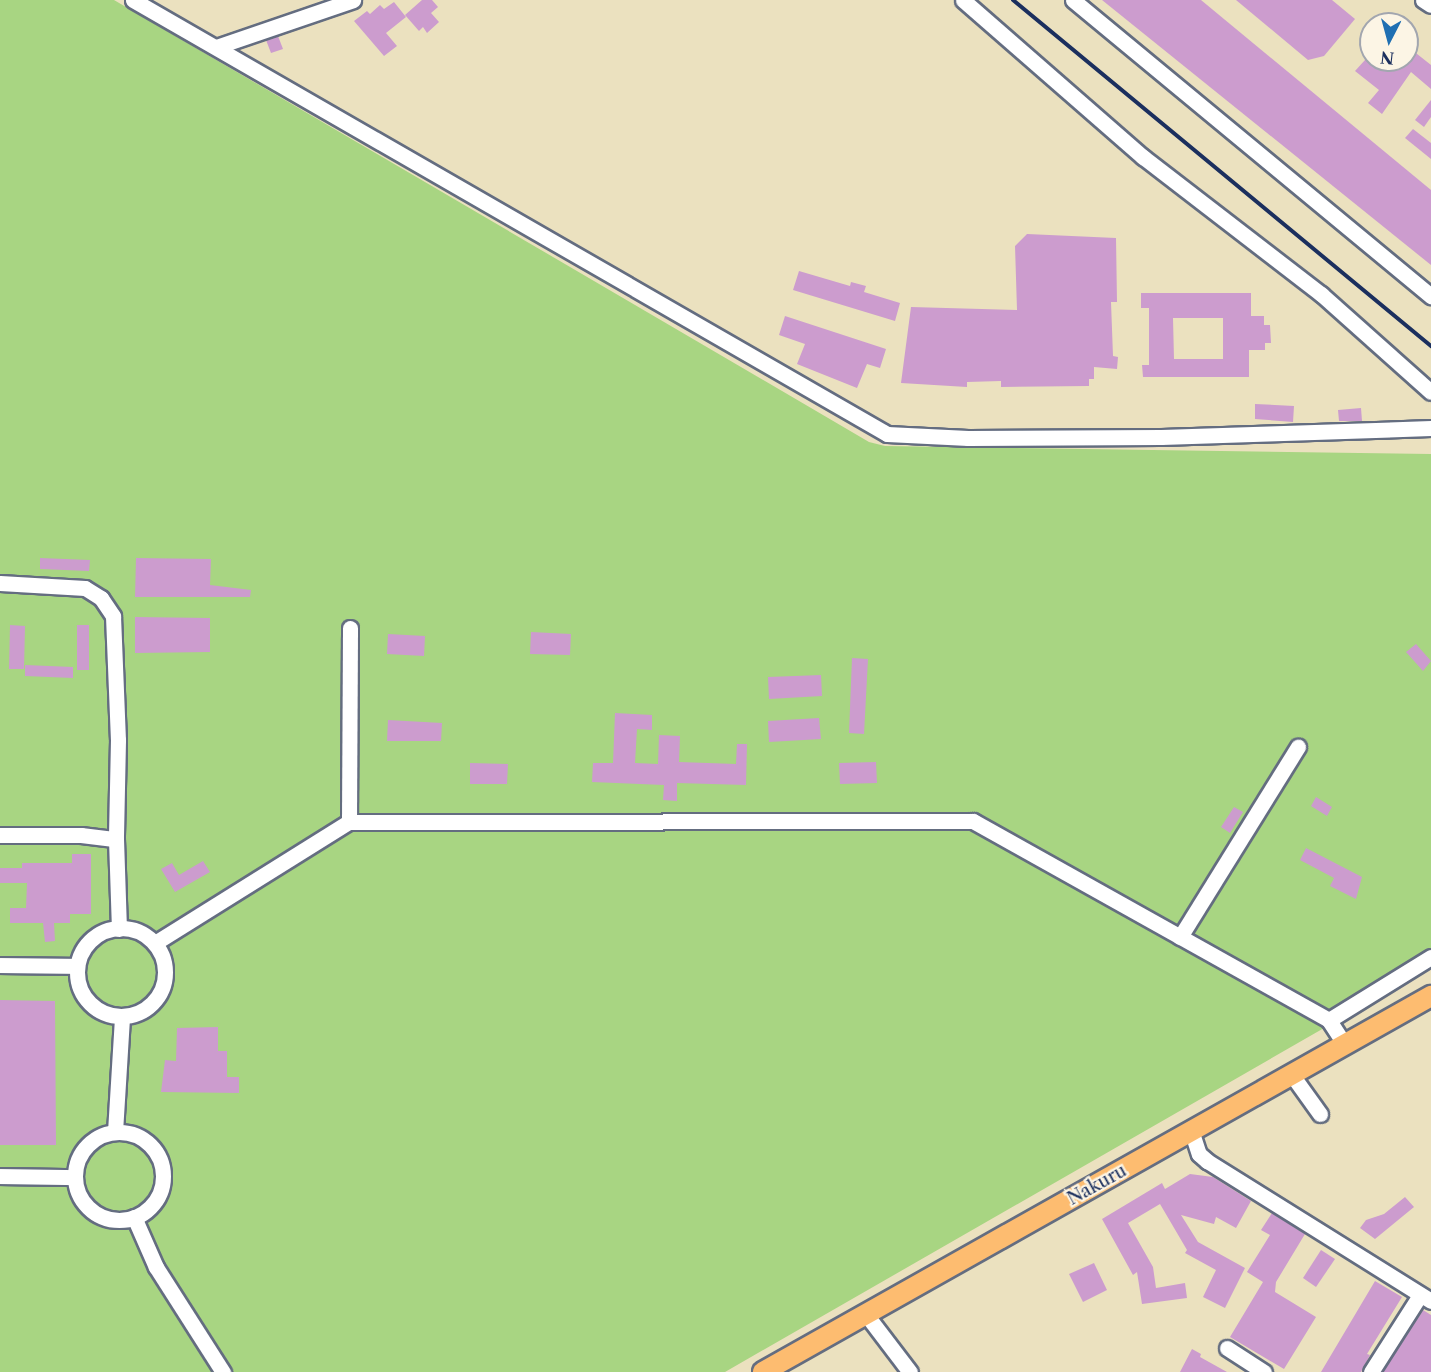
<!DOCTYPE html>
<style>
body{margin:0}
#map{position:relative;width:1431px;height:1372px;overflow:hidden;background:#ebe1bf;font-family:"Libre Caslon Text",serif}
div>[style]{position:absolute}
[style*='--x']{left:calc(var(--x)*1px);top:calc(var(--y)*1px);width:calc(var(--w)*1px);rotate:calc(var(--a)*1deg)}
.green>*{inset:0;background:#a8d582}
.building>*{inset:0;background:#cc9cce}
.roads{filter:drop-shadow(2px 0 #646d80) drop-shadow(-2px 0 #646d80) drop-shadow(0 2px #646d80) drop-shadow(0 -2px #646d80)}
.minor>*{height:15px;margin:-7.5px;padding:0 7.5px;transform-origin:7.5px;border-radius:7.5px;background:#fff}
.minor>.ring{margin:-7.5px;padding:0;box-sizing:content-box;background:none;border:15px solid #fff;border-radius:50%}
.major>*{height:20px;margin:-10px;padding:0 10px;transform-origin:10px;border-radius:10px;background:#fdbc70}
.rail>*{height:4px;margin:-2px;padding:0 2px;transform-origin:2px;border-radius:2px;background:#1b2f5e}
span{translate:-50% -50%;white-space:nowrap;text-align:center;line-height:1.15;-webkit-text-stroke:4.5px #fcf5e5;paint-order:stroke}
.street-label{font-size:18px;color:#1b2f5e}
.north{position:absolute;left:1359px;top:12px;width:60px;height:60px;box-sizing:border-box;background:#fcf5e5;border:2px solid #a2a6af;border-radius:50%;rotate:186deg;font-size:16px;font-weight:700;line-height:24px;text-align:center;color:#1b2f5e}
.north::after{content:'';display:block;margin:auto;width:21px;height:27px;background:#1f6fb2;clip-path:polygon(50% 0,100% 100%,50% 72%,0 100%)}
</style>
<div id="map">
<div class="green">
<i style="clip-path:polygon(0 0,114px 0,869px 442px,885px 446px,1431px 454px,1431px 961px,1338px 1020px,725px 1372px,0 1372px)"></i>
</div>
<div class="building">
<i style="clip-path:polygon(422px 0,432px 0,438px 7px,431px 13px,439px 22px,427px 33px,423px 27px,419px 31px,405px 15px)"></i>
<i style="clip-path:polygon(1102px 0,1201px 0,1431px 190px,1431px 265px)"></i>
<i style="clip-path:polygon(1236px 0,1332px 0,1355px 19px,1324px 56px,1308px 60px)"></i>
<i style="clip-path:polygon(394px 2px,406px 17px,386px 33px,397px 46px,384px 56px,354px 21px,367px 11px,370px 14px,380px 5px,384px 9px)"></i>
<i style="clip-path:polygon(278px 36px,283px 49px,271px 53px,266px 40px)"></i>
<i style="clip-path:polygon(1407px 46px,1431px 65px,1431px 89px,1411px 72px,1382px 114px,1368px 103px,1379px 90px,1355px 71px,1365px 60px,1407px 60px)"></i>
<i style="clip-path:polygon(1431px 100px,1431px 117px,1424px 127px,1415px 120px)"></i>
<i style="clip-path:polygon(1413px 129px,1431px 143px,1431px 159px,1405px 138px)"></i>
<i style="clip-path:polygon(1027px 234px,1116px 238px,1117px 302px,1111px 302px,1113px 356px,1118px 357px,1117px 369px,1094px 367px,1094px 379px,1089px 379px,1089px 386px,1001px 387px,1001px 381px,967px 382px,967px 387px,901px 383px,911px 307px,1017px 310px,1015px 246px)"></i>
<i style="clip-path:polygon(799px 271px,850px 286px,851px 282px,866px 286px,864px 292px,900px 303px,895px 321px,793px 290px)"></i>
<i style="clip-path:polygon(evenodd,1141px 293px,1251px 293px,1251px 316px,1264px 316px,1264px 325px,1270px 325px,1271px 343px,1265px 343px,1265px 350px,1249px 350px,1249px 377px,1143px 377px,1142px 365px,1149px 365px,1149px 308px,1141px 308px,1141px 293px,1173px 318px,1223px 318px,1223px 359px,1174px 359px,1173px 318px)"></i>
<i style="clip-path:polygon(785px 316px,886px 349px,880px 368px,867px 364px,857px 388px,797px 364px,805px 344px,779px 335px)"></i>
<i style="clip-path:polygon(1255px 404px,1294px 406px,1293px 422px,1255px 419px)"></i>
<i style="clip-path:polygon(1361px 408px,1362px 421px,1339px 421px,1338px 410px)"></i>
<i style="clip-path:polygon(40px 558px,90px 560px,89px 571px,40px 569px)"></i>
<i style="clip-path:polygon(136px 558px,211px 559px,210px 585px,251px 590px,250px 597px,135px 597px)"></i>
<i style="clip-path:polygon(135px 617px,210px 618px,210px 652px,135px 653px)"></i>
<i style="clip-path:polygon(10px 625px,25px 626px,24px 669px,9px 669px)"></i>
<i style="clip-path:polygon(77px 625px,89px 625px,89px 670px,77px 670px)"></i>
<i style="clip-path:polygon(531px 632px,571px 634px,570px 655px,530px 654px)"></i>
<i style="clip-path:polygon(388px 634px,425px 636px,424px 656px,387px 654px)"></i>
<i style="clip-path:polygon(1416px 644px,1431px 661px,1423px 671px,1406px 652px)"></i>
<i style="clip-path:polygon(852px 658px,868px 659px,864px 734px,849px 733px)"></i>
<i style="clip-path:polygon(25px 665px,73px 667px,73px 678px,25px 676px)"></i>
<i style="clip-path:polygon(821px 675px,822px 696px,769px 699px,768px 677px)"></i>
<i style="clip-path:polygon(615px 713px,652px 715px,652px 730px,637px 729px,635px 763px,658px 764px,659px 735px,680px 736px,679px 762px,736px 764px,737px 744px,747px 744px,746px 785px,677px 783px,677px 801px,663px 800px,664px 785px,592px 782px,593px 763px,613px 763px)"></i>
<i style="clip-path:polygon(819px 718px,821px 739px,769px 742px,768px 721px)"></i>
<i style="clip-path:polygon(388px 720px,442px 723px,441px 741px,387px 741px)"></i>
<i style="clip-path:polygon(876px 762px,877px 783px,840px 784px,839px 763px)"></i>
<i style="clip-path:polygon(470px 763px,508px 764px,507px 784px,470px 784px)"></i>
<i style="clip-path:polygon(1316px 797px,1332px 807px,1327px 816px,1311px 806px)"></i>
<i style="clip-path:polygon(1234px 807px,1243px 812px,1230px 833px,1221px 827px)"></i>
<i style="clip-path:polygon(1306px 848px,1362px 877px,1356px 899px,1330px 886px,1334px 878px,1300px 860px)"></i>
<i style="clip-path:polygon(72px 854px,91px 854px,91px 914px,70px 914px,70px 923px,54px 923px,55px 941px,45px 942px,43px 923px,10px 923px,10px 908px,26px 908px,27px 883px,0 883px,0 868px,22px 868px,22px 863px,72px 863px)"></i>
<i style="clip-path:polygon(203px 861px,210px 872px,175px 892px,161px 869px,172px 863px,179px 875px)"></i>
<i style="clip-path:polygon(0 1000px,55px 1001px,56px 1145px,0 1145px)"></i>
<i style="clip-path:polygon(218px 1027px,218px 1051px,227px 1051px,227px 1077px,239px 1077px,239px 1093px,161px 1092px,165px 1060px,176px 1061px,177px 1028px)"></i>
<i style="clip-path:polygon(1190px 1174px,1213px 1177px,1251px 1201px,1236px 1228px,1216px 1217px,1214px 1224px,1181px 1215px,1198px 1242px,1245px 1268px,1225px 1308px,1203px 1297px,1216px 1270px,1185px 1253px,1187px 1250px,1160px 1204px,1128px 1223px,1153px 1267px,1156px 1288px,1185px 1283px,1187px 1298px,1142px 1304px,1137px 1272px,1133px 1275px,1102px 1219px,1162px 1183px,1165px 1189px)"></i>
<i style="clip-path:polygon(1405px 1197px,1414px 1207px,1375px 1239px,1360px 1228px,1366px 1220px,1384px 1214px)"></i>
<i style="clip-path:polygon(1272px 1213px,1305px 1234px,1276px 1282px,1275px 1292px,1316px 1317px,1284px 1369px,1230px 1337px,1263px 1282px,1247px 1272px,1270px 1235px,1261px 1230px)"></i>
<i style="clip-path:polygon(1321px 1250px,1335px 1259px,1316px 1287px,1303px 1278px)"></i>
<i style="clip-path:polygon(1094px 1263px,1107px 1290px,1083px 1302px,1069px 1274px)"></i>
<i style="clip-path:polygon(1375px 1281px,1402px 1297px,1367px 1354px,1370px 1355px,1361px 1372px,1321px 1372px)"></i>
<i style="clip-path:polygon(1423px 1310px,1431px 1315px,1431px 1372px,1383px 1372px)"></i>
<i style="clip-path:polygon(1192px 1349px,1201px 1354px,1200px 1357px,1227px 1372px,1180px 1372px)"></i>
</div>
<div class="roads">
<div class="minor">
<i style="--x:133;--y:0;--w:870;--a:29.92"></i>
<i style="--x:887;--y:434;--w:81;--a:2.8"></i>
<i style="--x:968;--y:438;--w:193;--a:-0.3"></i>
<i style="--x:1161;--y:437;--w:270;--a:-1.9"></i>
<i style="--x:963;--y:0;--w:239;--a:41.1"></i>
<i style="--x:1143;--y:157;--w:225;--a:37.6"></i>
<i style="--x:1321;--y:294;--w:147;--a:41.7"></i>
<i style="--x:1073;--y:0;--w:465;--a:39.6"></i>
<i style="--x:1423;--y:0;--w:9;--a:32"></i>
<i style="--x:216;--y:47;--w:145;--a:-18.9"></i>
<i style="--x:0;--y:583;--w:85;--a:3.4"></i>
<i style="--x:85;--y:588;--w:19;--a:32"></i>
<i style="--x:101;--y:598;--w:22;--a:56"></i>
<i style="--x:113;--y:616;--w:124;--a:87.7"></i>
<i style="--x:118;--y:740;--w:99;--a:91.2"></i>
<i style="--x:349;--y:822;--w:194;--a:-89.7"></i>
<i style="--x:0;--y:835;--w:81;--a:0"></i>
<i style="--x:81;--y:835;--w:35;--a:7"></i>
<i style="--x:116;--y:839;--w:90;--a:88.1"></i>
<i class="ring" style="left:77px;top:928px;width:73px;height:73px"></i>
<i style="--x:1180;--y:937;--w:224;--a:-58.2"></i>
<i style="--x:155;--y:943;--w:229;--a:-32"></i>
<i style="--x:349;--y:822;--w:624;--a:-0.09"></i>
<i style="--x:973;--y:821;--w:408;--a:29.2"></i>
<i style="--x:0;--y:965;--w:77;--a:0.7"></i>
<i style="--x:1345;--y:1045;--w:30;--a:-123"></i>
<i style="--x:1329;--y:1020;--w:120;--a:-31.7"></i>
<i style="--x:1292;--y:1075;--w:48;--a:54.3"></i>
<i style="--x:115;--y:1132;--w:116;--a:-86.5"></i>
<i class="ring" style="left:75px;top:1132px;width:73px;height:73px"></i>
<i style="--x:1192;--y:1133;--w:22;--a:72"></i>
<i style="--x:1199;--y:1154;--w:11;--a:41"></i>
<i style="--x:1207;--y:1161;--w:264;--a:32"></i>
<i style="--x:0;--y:1176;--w:74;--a:0.8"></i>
<i style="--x:134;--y:1217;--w:55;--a:66.3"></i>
<i style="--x:156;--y:1267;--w:125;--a:57.5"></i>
<i style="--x:865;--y:1313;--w:74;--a:52.7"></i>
<i style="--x:1227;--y:1348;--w:44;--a:33"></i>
<i style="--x:1371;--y:1372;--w:91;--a:-57.5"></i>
</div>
<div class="major">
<i style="--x:763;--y:1372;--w:767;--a:-29.37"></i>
</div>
</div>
<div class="rail">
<i style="--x:1013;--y:0;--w:543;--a:39.62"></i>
</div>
<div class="street-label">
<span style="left:1097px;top:1185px;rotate:-29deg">Nakuru</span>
</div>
<div class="north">N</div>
</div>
